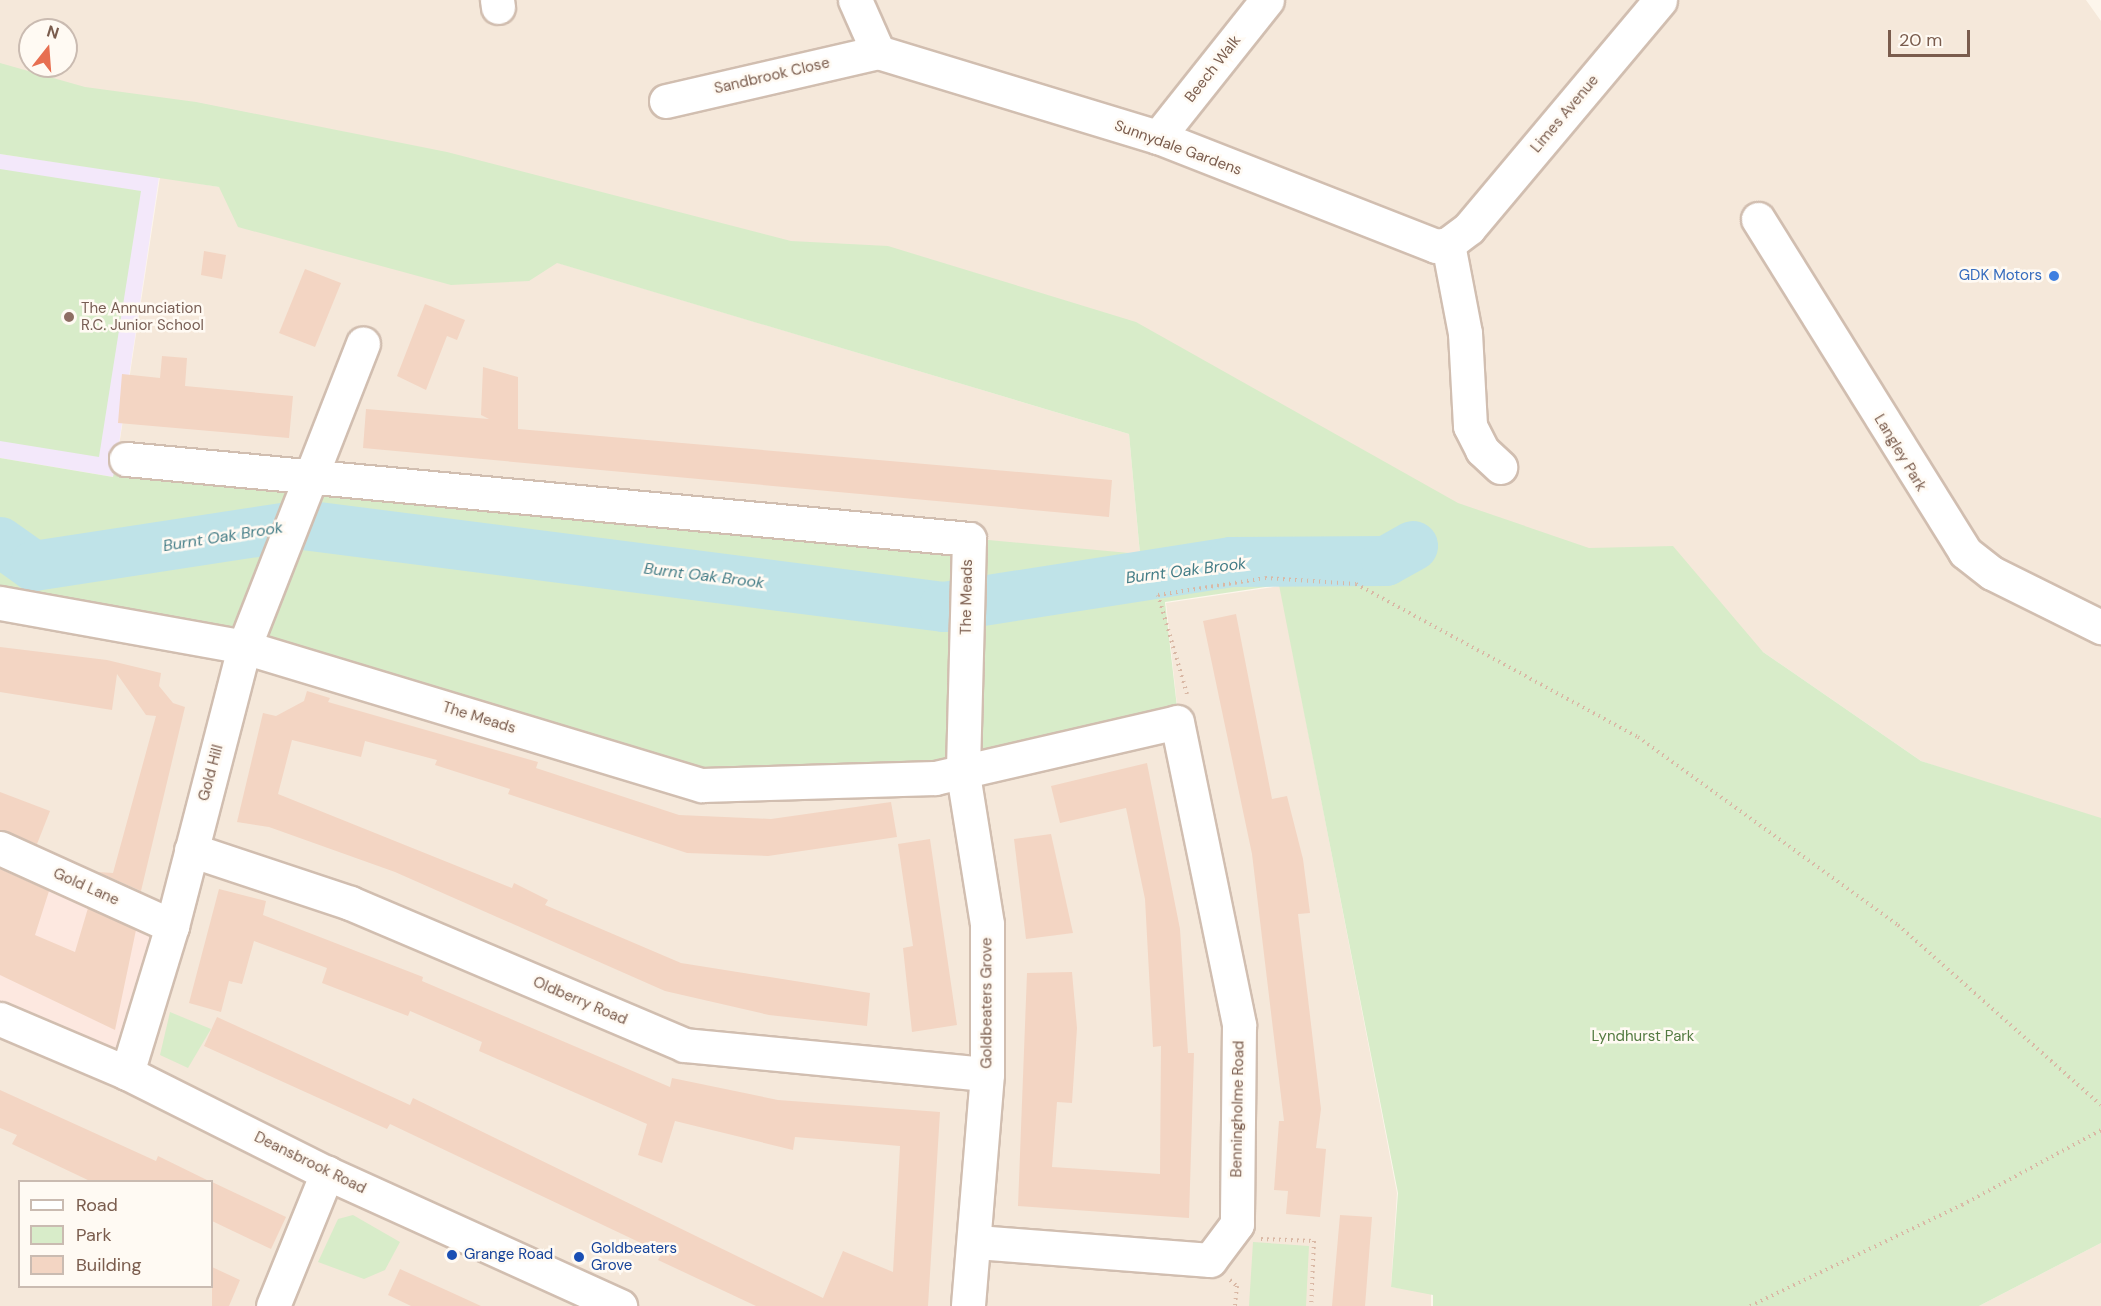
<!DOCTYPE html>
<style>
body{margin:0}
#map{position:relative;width:2101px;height:1306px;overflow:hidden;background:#fdf6ec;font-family:"DM Sans",sans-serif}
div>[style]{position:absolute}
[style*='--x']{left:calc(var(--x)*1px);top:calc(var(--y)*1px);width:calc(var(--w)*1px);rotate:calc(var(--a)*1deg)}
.residential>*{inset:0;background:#f5e8da}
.commercial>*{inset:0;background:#fde8e0}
.education>*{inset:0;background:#f3e8fa}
.green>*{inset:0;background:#d8ecc9}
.river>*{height:50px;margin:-25px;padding:0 25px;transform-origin:25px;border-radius:25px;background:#bfe3e8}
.building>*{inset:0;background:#f3d5c3}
.path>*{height:4px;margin-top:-2px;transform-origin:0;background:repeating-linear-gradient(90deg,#d9b8a5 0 1.5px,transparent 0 6px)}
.roads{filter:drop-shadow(2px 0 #d1beb0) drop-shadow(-2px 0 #d1beb0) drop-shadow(0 2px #d1beb0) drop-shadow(0 -2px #d1beb0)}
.minor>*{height:33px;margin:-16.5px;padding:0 16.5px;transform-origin:16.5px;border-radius:16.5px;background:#fff}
.dots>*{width:16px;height:16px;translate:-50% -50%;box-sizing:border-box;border:3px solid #fffaf3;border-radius:50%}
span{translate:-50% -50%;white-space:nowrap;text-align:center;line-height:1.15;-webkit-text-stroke:5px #fffaf3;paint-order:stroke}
.street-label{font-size:15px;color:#7a5c4d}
.shop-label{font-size:15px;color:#366cbe}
.right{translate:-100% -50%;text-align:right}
.education-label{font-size:15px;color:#785e54}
.left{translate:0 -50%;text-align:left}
.park-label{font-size:15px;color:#537a41}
.transit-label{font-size:15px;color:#164399}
.water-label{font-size:16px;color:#437c86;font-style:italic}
.legend{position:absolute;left:18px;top:1180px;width:195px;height:108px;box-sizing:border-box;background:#fffaf3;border:2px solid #cabbb1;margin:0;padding:8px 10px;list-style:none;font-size:18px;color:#7a5c4d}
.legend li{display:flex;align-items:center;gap:12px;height:30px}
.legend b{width:30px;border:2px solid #cabbb1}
.north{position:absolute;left:18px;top:18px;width:60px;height:60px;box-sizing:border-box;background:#fffaf3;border:2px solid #cabbb1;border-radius:50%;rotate:17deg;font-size:16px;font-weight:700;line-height:24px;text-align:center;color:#7a5c4d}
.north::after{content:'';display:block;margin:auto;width:21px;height:27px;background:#e76f51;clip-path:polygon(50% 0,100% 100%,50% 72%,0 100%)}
.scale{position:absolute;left:1888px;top:30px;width:82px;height:27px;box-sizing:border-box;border:3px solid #7a5c4d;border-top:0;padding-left:8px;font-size:18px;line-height:21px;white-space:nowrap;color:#7a5c4d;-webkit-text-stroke:4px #fffaf3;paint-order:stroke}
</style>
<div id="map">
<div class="residential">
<i style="clip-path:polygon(evenodd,0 0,2086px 0,2101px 21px,2101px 823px,1921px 761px,1763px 652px,1579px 571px,0 88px,0 0,30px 30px,66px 30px,66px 66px,30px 66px,30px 30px)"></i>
<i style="clip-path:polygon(160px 177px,418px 221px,1129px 434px,1140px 555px,117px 459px)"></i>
<i style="clip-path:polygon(evenodd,1280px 586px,1397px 1193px,1391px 1287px,1431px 1293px,1431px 1306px,0 1306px,0 603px,1179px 724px,1166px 603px,1280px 586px,20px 1182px,212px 1182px,212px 1286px,20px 1286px,20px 1182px)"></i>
<i style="clip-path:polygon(2101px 1243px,2101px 1306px,1979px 1306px)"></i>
</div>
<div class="commercial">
<i style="clip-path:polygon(0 848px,172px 926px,127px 1073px,0 1019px)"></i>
</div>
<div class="education">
<i style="clip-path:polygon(0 154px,159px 177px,114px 477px,0 458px)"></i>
</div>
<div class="green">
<i style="clip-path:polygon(0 63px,85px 87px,196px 102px,447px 152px,791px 241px,888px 246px,1136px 322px,1458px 503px,1589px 548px,1673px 546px,1763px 652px,1921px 761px,2101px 818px,2101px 1243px,1979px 1306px,1433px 1306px,1433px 1295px,1391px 1287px,1398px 1193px,1279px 585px,1165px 602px,1179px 725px,963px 774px,702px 785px,244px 647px,0 603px,0 458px,113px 477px,117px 459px,1140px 554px,1129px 434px,557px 263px,529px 281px,451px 285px,238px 227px,219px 187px,0 154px)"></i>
<i style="clip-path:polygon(0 169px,141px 191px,99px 457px,0 441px)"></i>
<i style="clip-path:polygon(170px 1012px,211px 1029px,188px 1068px,160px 1055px)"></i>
<i style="clip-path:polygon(353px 1215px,400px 1242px,385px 1270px,364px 1279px,318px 1262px,338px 1219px)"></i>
<i style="clip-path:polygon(1253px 1242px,1309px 1246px,1306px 1306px,1249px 1306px)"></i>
</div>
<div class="river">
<i style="--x:0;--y:542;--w:42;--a:35.2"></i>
<i style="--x:34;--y:566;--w:272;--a:-8.7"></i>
<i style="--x:303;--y:525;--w:646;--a:7.29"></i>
<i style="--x:944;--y:607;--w:291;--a:-8.9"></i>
<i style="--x:1231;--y:562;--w:155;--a:-0.4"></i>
<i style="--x:1386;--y:561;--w:31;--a:-29"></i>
</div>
<div class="building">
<i style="clip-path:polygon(204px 251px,226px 255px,222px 279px,201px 275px)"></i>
<i style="clip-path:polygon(305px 269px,341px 283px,315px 347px,279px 333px)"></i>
<i style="clip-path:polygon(425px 304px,465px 320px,457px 340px,447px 336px,426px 390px,397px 376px)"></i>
<i style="clip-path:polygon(162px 356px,187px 358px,185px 386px,293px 396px,289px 438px,118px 423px,122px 374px,160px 378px)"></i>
<i style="clip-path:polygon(483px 367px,518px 377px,518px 429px,1112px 480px,1109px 517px,363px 448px,366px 409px,489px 419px,481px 415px)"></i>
<i style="clip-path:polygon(1236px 614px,1272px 799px,1287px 796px,1303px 859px,1310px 913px,1298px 914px,1321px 1109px,1316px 1148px,1326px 1149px,1320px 1217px,1286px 1214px,1288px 1191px,1274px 1190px,1279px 1121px,1284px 1121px,1252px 854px,1203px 621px)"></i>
<i style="clip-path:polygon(0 647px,107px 660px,161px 673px,159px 686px,173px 703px,185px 707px,141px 891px,98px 872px,113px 873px,156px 716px,146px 715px,117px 674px,112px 710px,0 692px)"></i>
<i style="clip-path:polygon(307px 691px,330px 698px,328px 702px,538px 762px,536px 768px,679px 815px,771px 819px,891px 802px,897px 837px,768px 856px,687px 853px,508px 794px,510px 789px,435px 765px,437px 760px,365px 741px,361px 757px,292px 740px,278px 794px,512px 888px,514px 883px,548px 900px,545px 905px,681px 963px,870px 993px,867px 1026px,769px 1015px,665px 991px,395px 872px,269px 827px,237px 822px,263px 713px,276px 716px,304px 701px)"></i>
<i style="clip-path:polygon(1147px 763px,1180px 929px,1188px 1053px,1194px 1053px,1189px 1218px,1018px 1206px,1027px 973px,1072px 972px,1077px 1028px,1072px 1103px,1057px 1102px,1052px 1167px,1160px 1174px,1161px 1046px,1153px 1047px,1145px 899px,1126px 808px,1060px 823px,1051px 786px)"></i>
<i style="clip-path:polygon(0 792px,50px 811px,37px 844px,0 830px)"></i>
<i style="clip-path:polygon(1051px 834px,1073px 933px,1026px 939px,1014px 839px)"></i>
<i style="clip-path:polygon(930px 839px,957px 1025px,912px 1032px,903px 948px,913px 946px,898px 844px)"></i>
<i style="clip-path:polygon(0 869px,49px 891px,35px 935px,75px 952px,88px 908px,136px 930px,115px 1030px,0 975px)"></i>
<i style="clip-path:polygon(219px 889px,266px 901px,263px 915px,423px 977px,422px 981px,670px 1087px,672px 1078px,778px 1100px,940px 1112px,928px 1306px,756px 1306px,658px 1260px,662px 1253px,390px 1124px,387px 1129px,204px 1046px,217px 1017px,410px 1105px,413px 1098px,823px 1298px,843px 1251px,893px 1272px,900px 1146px,795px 1137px,793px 1150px,675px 1121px,662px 1163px,638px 1155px,647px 1124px,479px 1051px,482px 1042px,410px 1011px,408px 1016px,322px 983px,327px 968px,254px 941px,242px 984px,229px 981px,221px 1012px,189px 1003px)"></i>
<i style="clip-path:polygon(0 1090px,156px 1161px,158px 1156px,211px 1182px,92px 1182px,12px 1144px,17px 1135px,0 1128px)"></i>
<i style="clip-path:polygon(212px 1182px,286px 1217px,271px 1249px,212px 1221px)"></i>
<i style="clip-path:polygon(1340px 1215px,1372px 1217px,1365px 1306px,1332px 1306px)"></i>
<i style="clip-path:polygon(212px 1267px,240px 1280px,229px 1306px,212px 1306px)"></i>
<i style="clip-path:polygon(400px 1269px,481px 1306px,411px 1306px,388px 1295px)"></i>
</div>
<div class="path">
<i style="--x:1187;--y:694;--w:103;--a:-106.3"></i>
<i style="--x:1158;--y:595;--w:108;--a:-9"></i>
<i style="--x:1265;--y:578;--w:91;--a:3.8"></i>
<i style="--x:1356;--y:584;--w:321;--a:28.5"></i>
<i style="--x:1638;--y:737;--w:321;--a:35.9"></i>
<i style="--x:1898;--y:925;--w:271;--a:41.6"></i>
<i style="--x:1261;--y:1239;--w:53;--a:2.2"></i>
<i style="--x:1314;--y:1241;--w:65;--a:92.6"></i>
<i style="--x:1230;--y:1280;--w:9;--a:41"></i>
<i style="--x:1237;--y:1286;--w:20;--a:96"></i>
<i style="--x:1750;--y:1306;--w:235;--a:-25.5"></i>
<i style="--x:1962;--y:1205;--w:158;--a:-28.3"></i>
</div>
<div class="roads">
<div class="minor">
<i style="--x:497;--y:0;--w:7;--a:82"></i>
<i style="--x:855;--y:0;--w:57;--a:66.1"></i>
<i style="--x:878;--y:52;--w:293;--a:16.9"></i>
<i style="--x:1158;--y:137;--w:299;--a:21.4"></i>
<i style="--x:1436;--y:246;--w:12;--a:-9"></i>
<i style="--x:1448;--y:244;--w:26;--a:-37"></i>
<i style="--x:1469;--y:228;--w:297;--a:-50"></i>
<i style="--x:666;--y:101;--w:218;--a:-13"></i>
<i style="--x:1158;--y:137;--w:175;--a:-51.5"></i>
<i style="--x:1758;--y:219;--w:392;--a:58.1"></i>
<i style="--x:1965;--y:552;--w:34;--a:38"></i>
<i style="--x:1992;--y:573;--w:122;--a:26.4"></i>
<i style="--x:1448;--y:244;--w:91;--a:79.2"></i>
<i style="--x:1465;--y:333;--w:93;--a:86.9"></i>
<i style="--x:1470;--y:426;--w:27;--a:63"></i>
<i style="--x:1482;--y:450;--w:25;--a:43"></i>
<i style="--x:126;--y:459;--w:847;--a:5.42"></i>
<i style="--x:969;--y:539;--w:235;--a:91.5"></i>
<i style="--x:963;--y:774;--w:152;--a:80.9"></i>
<i style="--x:987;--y:924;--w:150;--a:90"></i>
<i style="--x:987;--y:1074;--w:233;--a:94.7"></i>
<i style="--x:0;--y:603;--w:248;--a:10.2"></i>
<i style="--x:244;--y:647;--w:478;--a:16.8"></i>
<i style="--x:702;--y:785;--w:233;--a:-1.7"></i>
<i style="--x:935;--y:778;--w:248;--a:-13"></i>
<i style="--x:1177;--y:722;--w:309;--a:78.4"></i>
<i style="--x:1239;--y:1025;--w:199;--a:90.6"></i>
<i style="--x:1237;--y:1224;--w:45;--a:126.9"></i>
<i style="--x:1210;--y:1260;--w:234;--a:-175.6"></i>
<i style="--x:0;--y:848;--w:189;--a:24.4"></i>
<i style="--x:191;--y:850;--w:168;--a:18.4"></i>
<i style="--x:350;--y:903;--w:363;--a:23"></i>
<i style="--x:684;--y:1045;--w:304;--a:5.5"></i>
<i style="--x:0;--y:1019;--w:138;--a:23"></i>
<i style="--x:127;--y:1073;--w:224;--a:26.6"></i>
<i style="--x:327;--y:1173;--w:322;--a:24.4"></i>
<i style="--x:127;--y:1073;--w:154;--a:-73"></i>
<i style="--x:172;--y:926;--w:288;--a:-75.5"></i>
<i style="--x:244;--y:647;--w:326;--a:-68.6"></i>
<i style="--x:273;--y:1306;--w:144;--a:-67.9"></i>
</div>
</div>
<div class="dots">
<i style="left:2054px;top:276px;background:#3f7fe0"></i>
<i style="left:69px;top:317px;background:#8d6e63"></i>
<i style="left:452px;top:1255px;background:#1a4fb4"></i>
<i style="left:579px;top:1257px;background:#1a4fb4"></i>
</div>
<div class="street-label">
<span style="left:1213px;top:69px;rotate:-52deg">Beech Walk</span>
<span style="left:772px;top:76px;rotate:-13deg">Sandbrook Close</span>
<span style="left:1565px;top:114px;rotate:-50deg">Limes Avenue</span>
<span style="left:1178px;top:148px;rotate:20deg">Sunnydale Gardens</span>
<span style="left:1900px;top:453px;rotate:59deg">Langley Park</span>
<span style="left:967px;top:597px;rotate:-89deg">The Meads</span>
<span style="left:479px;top:718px;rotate:17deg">The Meads</span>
<span style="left:211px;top:773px;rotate:-75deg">Gold Hill</span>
<span style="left:86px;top:887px;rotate:24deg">Gold Lane</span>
<span style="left:580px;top:1001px;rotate:23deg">Oldberry Road</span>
<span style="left:987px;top:1003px;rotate:-90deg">Goldbeaters Grove</span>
<span style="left:1238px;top:1109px;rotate:-89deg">Benningholme Road</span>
<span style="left:310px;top:1163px;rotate:26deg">Deansbrook Road</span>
</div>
<div class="shop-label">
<span class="right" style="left:2042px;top:276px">GDK Motors</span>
</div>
<div class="education-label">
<span class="left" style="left:81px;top:317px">The Annunciation<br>R.C. Junior School</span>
</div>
<div class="park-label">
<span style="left:1643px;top:1037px">Lyndhurst Park</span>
</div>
<div class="transit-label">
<span class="left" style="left:591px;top:1257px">Goldbeaters<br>Grove</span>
<span class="left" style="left:464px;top:1255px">Grange Road</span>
</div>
<div class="water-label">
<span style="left:223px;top:537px;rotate:-9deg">Burnt Oak Brook</span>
<span style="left:1186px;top:571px;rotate:-7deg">Burnt Oak Brook</span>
<span style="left:704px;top:576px;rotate:7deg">Burnt Oak Brook</span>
</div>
<ul class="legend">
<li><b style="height:8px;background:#fff"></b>Road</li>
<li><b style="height:16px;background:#d8ecc9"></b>Park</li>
<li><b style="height:16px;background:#f3d5c3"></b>Building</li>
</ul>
<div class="north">N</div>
<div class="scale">20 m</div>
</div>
